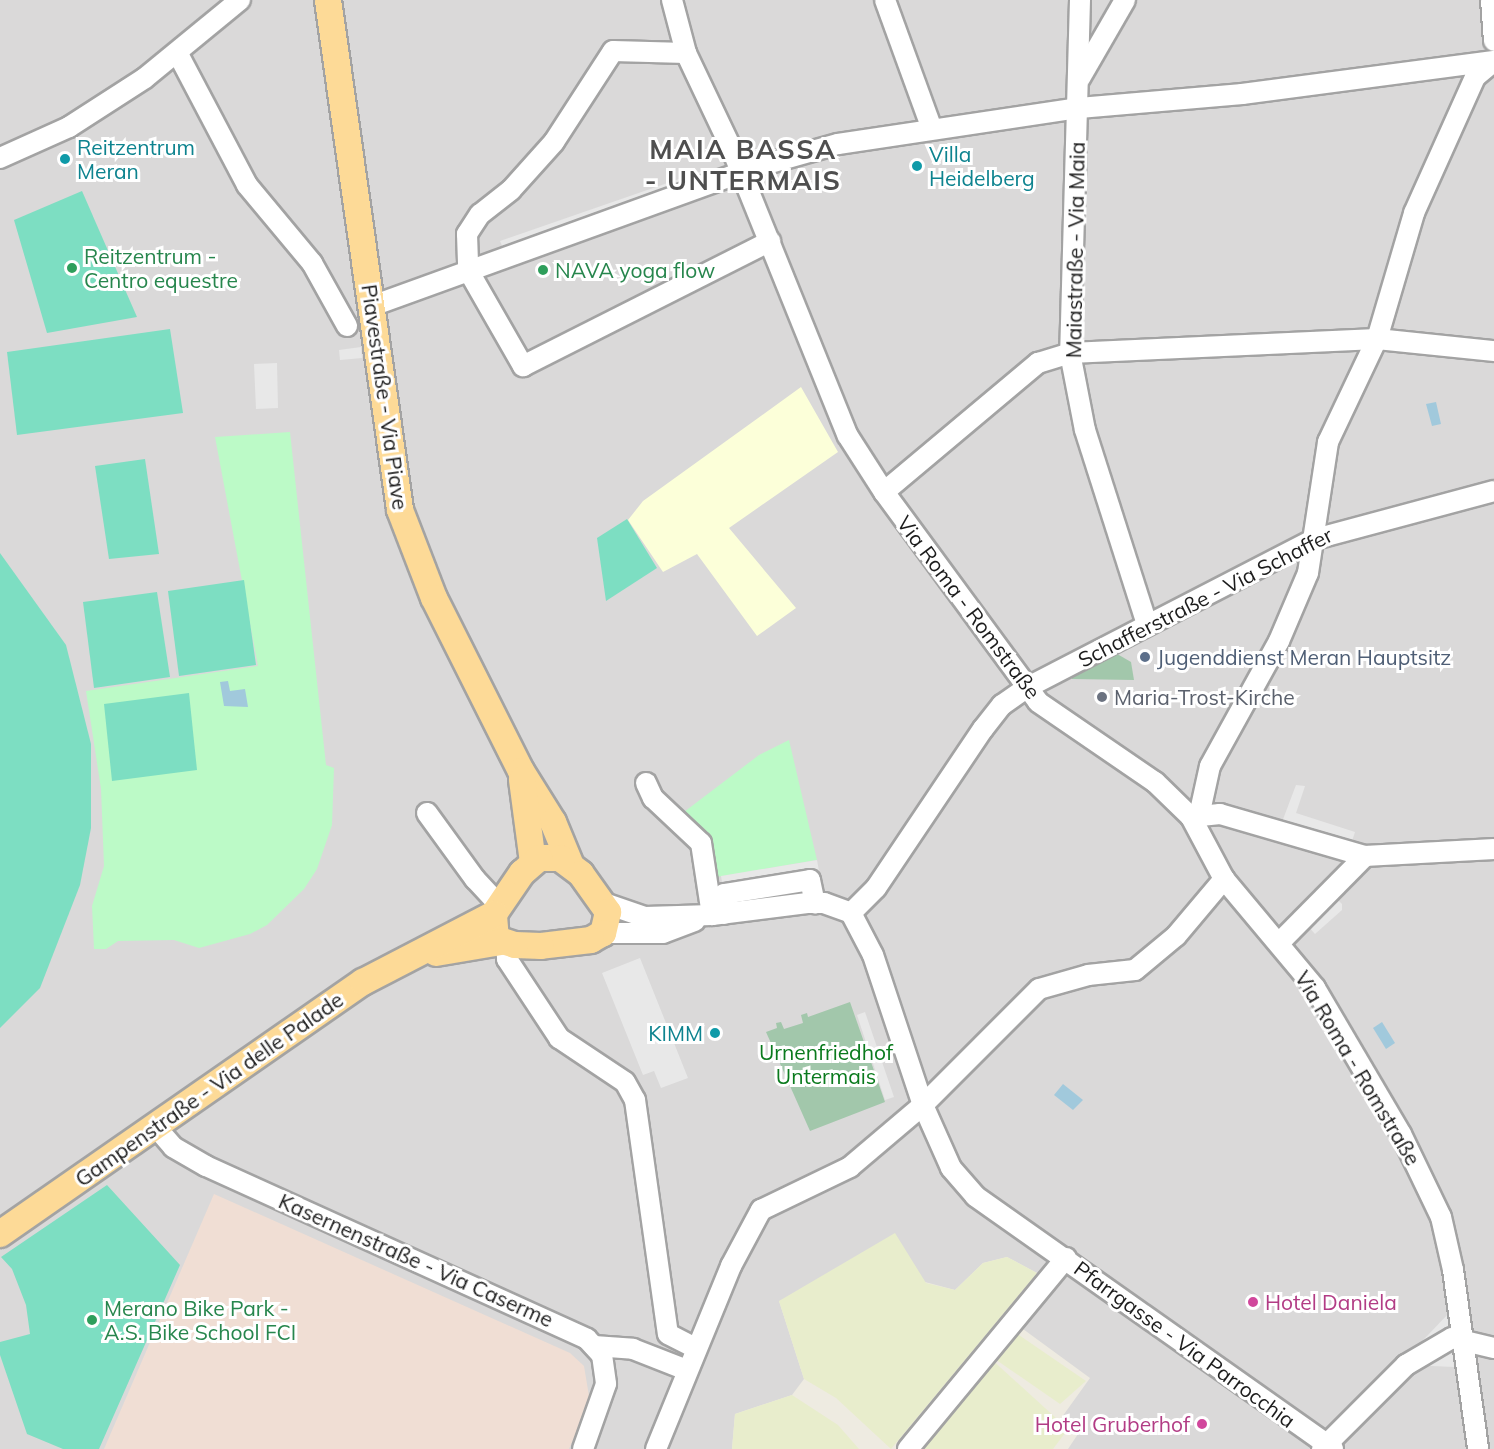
<!DOCTYPE html>
<meta charset="utf-8">
<style>
body{margin:0}
#map{position:relative;width:1494px;height:1449px;overflow:hidden;background:#eeebe1;font-family:Mulish,sans-serif}
div>[style]{position:absolute}
[style*='--x']{left:calc(var(--x)*1px);top:calc(var(--y)*1px);width:calc(var(--w)*1px);rotate:calc(var(--a)*1deg)}
.residential>*{inset:0;background:#dad9d9}
.education>*{inset:0;background:#fcffd9}
.military>*{inset:0;background:#f0ded4}
.farmland>*{inset:0;background:#e8edcc}
.cemetery>*{inset:0;background:#a2c7ab}
.park>*{inset:0;background:#bcfac7}
.pitch>*{inset:0;background:#7ddec2}
.parking>*{inset:0;background:#e8e8e8}
.water>*{inset:0;background:#a1c9dc}
.roads{filter:drop-shadow(2px 0 #a3a3a3) drop-shadow(-2px 0 #a3a3a3) drop-shadow(0 2px #a3a3a3) drop-shadow(0 -2px #a3a3a3)}
.minor>*{height:20px;margin:-10px;padding:0 10px;transform-origin:10px;border-radius:10px;background:#fff}
.major>*{height:26px;margin:-13px;padding:0 13px;transform-origin:13px;border-radius:13px;background:#fdda97}
.dots>*{width:16px;height:16px;translate:-50% -50%;box-sizing:border-box;border:3px solid #fff;border-radius:50%}
span{translate:-50% -50%;white-space:nowrap;text-align:center;line-height:1.15;-webkit-text-stroke:6px #fff;paint-order:stroke}
.culture-label{font-size:21px;color:#0d838f}
.left{translate:0 -50%;text-align:left}
.right{translate:-100% -50%;text-align:right}
.street-label{font-size:21px;color:#1c1c1c}
.leisure-label{font-size:21px;color:#27864d}
.service-label{font-size:21px;color:#4e5e75}
.worship-label{font-size:21px;color:#5b616d}
.park-label{font-size:21px;color:#0a7a1d}
.hotel-label{font-size:21px;color:#b23c85}
.district-label{font-size:27px;color:#4f4f4f;font-weight:700;letter-spacing:1.5px}
</style>
<div id="map">
<div class="residential">
<i style="clip-path:polygon(0 0,1494px 0,1494px 1449px,1068px 1449px,1078px 1434px,1062px 1417px,1090px 1378px,1023px 1329px,1053px 1291px,1037px 1273px,1007px 1257px,983px 1263px,955px 1290px,925px 1282px,779px 1301px,804px 1379px,792px 1395px,735px 1414px,732px 1449px,0 1449px)"></i>
</div>
<div class="education">
<i style="clip-path:polygon(801px 387px,838px 452px,729px 528px,796px 608px,757px 636px,697px 554px,663px 572px,628px 520px,643px 501px)"></i>
</div>
<div class="military">
<i style="clip-path:polygon(214px 1194px,570px 1353px,584px 1366px,590px 1402px,569px 1449px,104px 1449px)"></i>
</div>
<div class="farmland">
<i style="clip-path:polygon(895px 1233px,926px 1283px,955px 1290px,983px 1263px,1007px 1257px,1037px 1273px,891px 1449px,836px 1398px,804px 1379px,779px 1301px)"></i>
<i style="clip-path:polygon(1013px 1331px,1086px 1381px,1060px 1404px,992px 1357px)"></i>
<i style="clip-path:polygon(989px 1357px,1068px 1429px,1053px 1449px,914px 1449px)"></i>
<i style="clip-path:polygon(792px 1395px,838px 1425px,859px 1449px,732px 1449px,735px 1414px)"></i>
</div>
<div class="cemetery">
<i style="clip-path:polygon(1112px 651px,1131px 662px,1134px 680px,1072px 679px,1072px 672px)"></i>
<i style="clip-path:polygon(850px 1002px,885px 1102px,810px 1131px,766px 1032px,777px 1028px,776px 1023px,781px 1022px,784px 1029px,803px 1023px,801px 1015px,807px 1013px,808px 1017px)"></i>
</div>
<div class="park">
<i style="clip-path:polygon(290px 432px,326px 765px,334px 768px,332px 825px,317px 869px,304px 889px,267px 925px,250px 934px,199px 948px,174px 940px,118px 941px,106px 949px,94px 949px,92px 906px,104px 866px,101px 789px,86px 691px,258px 666px,215px 437px)"></i>
<i style="clip-path:polygon(789px 740px,817px 860px,711px 878px,680px 815px,759px 755px)"></i>
</div>
<div class="pitch">
<i style="clip-path:polygon(82px 191px,137px 317px,47px 333px,14px 220px)"></i>
<i style="clip-path:polygon(170px 329px,183px 413px,17px 435px,7px 352px)"></i>
<i style="clip-path:polygon(145px 459px,159px 554px,109px 559px,95px 466px)"></i>
<i style="clip-path:polygon(627px 519px,657px 568px,606px 601px,597px 538px)"></i>
<i style="clip-path:polygon(0 553px,66px 645px,91px 744px,91px 828px,80px 885px,40px 988px,0 1028px)"></i>
<i style="clip-path:polygon(244px 580px,256px 665px,179px 676px,168px 591px)"></i>
<i style="clip-path:polygon(157px 592px,170px 677px,94px 688px,83px 602px)"></i>
<i style="clip-path:polygon(189px 693px,197px 770px,112px 781px,104px 704px)"></i>
<i style="clip-path:polygon(107px 1185px,180px 1265px,99px 1449px,63px 1449px,27px 1434px,0 1355px,0 1342px,30px 1334px,26px 1305px,12px 1269px,1px 1257px)"></i>
</div>
<div class="parking">
<i style="clip-path:polygon(705px 170px,714px 178px,505px 253px,500px 241px)"></i>
<i style="clip-path:polygon(361px 347px,362px 358px,340px 360px,339px 350px)"></i>
<i style="clip-path:polygon(277px 363px,278px 408px,256px 409px,254px 364px)"></i>
<i style="clip-path:polygon(1296px 785px,1305px 786px,1296px 813px,1355px 832px,1351px 844px,1282px 822px)"></i>
<i style="clip-path:polygon(817px 860px,820px 877px,724px 894px,721px 876px)"></i>
<i style="clip-path:polygon(1334px 896px,1342px 904px,1342px 910px,1315px 934px,1307px 925px)"></i>
<i style="clip-path:polygon(640px 958px,688px 1078px,661px 1088px,654px 1071px,643px 1075px,602px 973px)"></i>
<i style="clip-path:polygon(865px 1012px,894px 1097px,885px 1100px,857px 1015px)"></i>
<i style="clip-path:polygon(1449px 1313px,1454px 1367px,1410px 1365px,1406px 1358px)"></i>
</div>
<div class="water">
<i style="clip-path:polygon(1436px 402px,1441px 424px,1432px 426px,1426px 404px)"></i>
<i style="clip-path:polygon(228px 681px,230px 691px,245px 689px,248px 707px,224px 706px,220px 682px)"></i>
<i style="clip-path:polygon(1382px 1022px,1395px 1043px,1386px 1049px,1373px 1028px)"></i>
<i style="clip-path:polygon(1063px 1084px,1083px 1100px,1073px 1110px,1054px 1095px)"></i>
</div>
<div class="roads">
<div class="minor">
<i style="--x:672;--y:0;--w:55;--a:75.2"></i>
<i style="--x:686;--y:53;--w:110;--a:64.6"></i>
<i style="--x:733;--y:152;--w:306;--a:68"></i>
<i style="--x:848;--y:436;--w:67;--a:57.3"></i>
<i style="--x:884;--y:492;--w:260;--a:53.7"></i>
<i style="--x:1038;--y:702;--w:142;--a:34.4"></i>
<i style="--x:1155;--y:782;--w:50;--a:44.2"></i>
<i style="--x:1191;--y:817;--w:70;--a:62"></i>
<i style="--x:1224;--y:879;--w:142;--a:50.1"></i>
<i style="--x:1315;--y:988;--w:169;--a:59.5"></i>
<i style="--x:1401;--y:1134;--w:92;--a:64.3"></i>
<i style="--x:1441;--y:1217;--w:54;--a:77.2"></i>
<i style="--x:1453;--y:1270;--w:181;--a:82"></i>
<i style="--x:885;--y:0;--w:137;--a:70"></i>
<i style="--x:1080;--y:0;--w:353;--a:91.6"></i>
<i style="--x:1070;--y:353;--w:78;--a:79"></i>
<i style="--x:1085;--y:430;--w:204;--a:72.3"></i>
<i style="--x:1491;--y:0;--w:41;--a:85.8"></i>
<i style="--x:686;--y:53;--w:73;--a:-178.4"></i>
<i style="--x:613;--y:51;--w:108;--a:123"></i>
<i style="--x:554;--y:142;--w:64;--a:131.9"></i>
<i style="--x:511;--y:190;--w:39;--a:142"></i>
<i style="--x:480;--y:214;--w:24;--a:123"></i>
<i style="--x:467;--y:234;--w:36;--a:88"></i>
<i style="--x:468;--y:270;--w:111;--a:60.2"></i>
<i style="--x:523;--y:366;--w:277;--a:-26.8"></i>
<i style="--x:178;--y:54;--w:148;--a:62.2"></i>
<i style="--x:247;--y:185;--w:102;--a:50.2"></i>
<i style="--x:312;--y:263;--w:72;--a:60.9"></i>
<i style="--x:1080;--y:78;--w:90;--a:-60"></i>
<i style="--x:0;--y:158;--w:76;--a:-24.2"></i>
<i style="--x:69;--y:127;--w:90;--a:-32.8"></i>
<i style="--x:145;--y:78;--w:123;--a:-39.4"></i>
<i style="--x:372;--y:306;--w:412;--a:-19.9"></i>
<i style="--x:759;--y:166;--w:82;--a:-15.6"></i>
<i style="--x:838;--y:144;--w:244;--a:-8.5"></i>
<i style="--x:1079;--y:108;--w:164;--a:-4.9"></i>
<i style="--x:1242;--y:94;--w:254;--a:-7.5"></i>
<i style="--x:884;--y:492;--w:201;--a:-40"></i>
<i style="--x:1038;--y:363;--w:34;--a:-17"></i>
<i style="--x:1070;--y:353;--w:307;--a:-2.6"></i>
<i style="--x:1377;--y:339;--w:118;--a:5.9"></i>
<i style="--x:646;--y:783;--w:17;--a:65"></i>
<i style="--x:653;--y:798;--w:66;--a:43.2"></i>
<i style="--x:701;--y:843;--w:73;--a:81.3"></i>
<i style="--x:427;--y:813;--w:82;--a:54"></i>
<i style="--x:475;--y:879;--w:35;--a:47"></i>
<i style="--x:1199;--y:816;--w:51;--a:-77.6"></i>
<i style="--x:1210;--y:766;--w:143;--a:-61.1"></i>
<i style="--x:1279;--y:641;--w:74;--a:-66.9"></i>
<i style="--x:1308;--y:573;--w:133;--a:-81.3"></i>
<i style="--x:1328;--y:442;--w:114;--a:-64.6"></i>
<i style="--x:1377;--y:339;--w:131;--a:-73.6"></i>
<i style="--x:1414;--y:213;--w:149;--a:-65.8"></i>
<i style="--x:1475;--y:77;--w:23;--a:-40"></i>
<i style="--x:1191;--y:817;--w:29;--a:-6"></i>
<i style="--x:1220;--y:814;--w:151;--a:16.2"></i>
<i style="--x:1365;--y:856;--w:129;--a:-3.1"></i>
<i style="--x:604;--y:903;--w:43;--a:18.9"></i>
<i style="--x:645;--y:917;--w:67;--a:-1.7"></i>
<i style="--x:712;--y:915;--w:96;--a:-7.2"></i>
<i style="--x:807;--y:903;--w:17;--a:0"></i>
<i style="--x:824;--y:903;--w:29;--a:20"></i>
<i style="--x:851;--y:913;--w:47;--a:62.4"></i>
<i style="--x:873;--y:955;--w:158;--a:71.6"></i>
<i style="--x:923;--y:1105;--w:69;--a:66"></i>
<i style="--x:951;--y:1168;--w:37;--a:49"></i>
<i style="--x:975;--y:1196;--w:438;--a:35.2"></i>
<i style="--x:851;--y:913;--w:35;--a:-45"></i>
<i style="--x:876;--y:888;--w:192;--a:-56.1"></i>
<i style="--x:983;--y:729;--w:31;--a:-52"></i>
<i style="--x:1002;--y:705;--w:29;--a:-35"></i>
<i style="--x:1026;--y:688;--w:325;--a:-27.3"></i>
<i style="--x:1315;--y:539;--w:185;--a:-15"></i>
<i style="--x:724;--y:914;--w:20;--a:-90"></i>
<i style="--x:724;--y:894;--w:87;--a:-9.2"></i>
<i style="--x:810;--y:880;--w:24;--a:78"></i>
<i style="--x:603;--y:933;--w:60;--a:0"></i>
<i style="--x:663;--y:933;--w:34;--a:-21"></i>
<i style="--x:506;--y:943;--w:16;--a:86"></i>
<i style="--x:507;--y:959;--w:95;--a:56.6"></i>
<i style="--x:559;--y:1038;--w:79;--a:33.7"></i>
<i style="--x:625;--y:1082;--w:21;--a:61"></i>
<i style="--x:635;--y:1100;--w:236;--a:82"></i>
<i style="--x:668;--y:1334;--w:31;--a:27"></i>
<i style="--x:1279;--y:943;--w:122;--a:-45.3"></i>
<i style="--x:155;--y:1126;--w:28;--a:49"></i>
<i style="--x:173;--y:1147;--w:38;--a:30"></i>
<i style="--x:206;--y:1166;--w:418;--a:24.4"></i>
<i style="--x:587;--y:1339;--w:22;--a:47"></i>
<i style="--x:602;--y:1355;--w:29;--a:82"></i>
<i style="--x:606;--y:1384;--w:69;--a:109.5"></i>
<i style="--x:594;--y:1346;--w:39;--a:4"></i>
<i style="--x:633;--y:1349;--w:58;--a:21.3"></i>
<i style="--x:656;--y:1449;--w:198;--a:-67.7"></i>
<i style="--x:731;--y:1266;--w:64;--a:-61.8"></i>
<i style="--x:761;--y:1210;--w:99;--a:-25.8"></i>
<i style="--x:850;--y:1167;--w:96;--a:-40.3"></i>
<i style="--x:923;--y:1105;--w:164;--a:-45"></i>
<i style="--x:1039;--y:989;--w:51;--a:-15.9"></i>
<i style="--x:1088;--y:975;--w:47;--a:-6.1"></i>
<i style="--x:1135;--y:970;--w:53;--a:-39.7"></i>
<i style="--x:1176;--y:936;--w:75;--a:-49.9"></i>
<i style="--x:908;--y:1449;--w:248;--a:-50.4"></i>
<i style="--x:1322;--y:1449;--w:119;--a:-45"></i>
<i style="--x:1406;--y:1365;--w:53;--a:-30.4"></i>
<i style="--x:1452;--y:1338;--w:43;--a:13.4"></i>
</div>
<div class="major">
<i style="--x:328;--y:0;--w:515;--a:81.96"></i>
<i style="--x:400;--y:510;--w:94;--a:68.9"></i>
<i style="--x:434;--y:598;--w:194;--a:63.3"></i>
<i style="--x:521;--y:771;--w:60;--a:57.9"></i>
<i style="--x:553;--y:822;--w:44;--a:67.5"></i>
<i style="--x:522;--y:780;--w:83;--a:82.4"></i>
<i style="--x:539;--y:858;--w:21;--a:0"></i>
<i style="--x:560;--y:858;--w:26;--a:37"></i>
<i style="--x:581;--y:874;--w:47;--a:54.6"></i>
<i style="--x:608;--y:912;--w:22;--a:103"></i>
<i style="--x:603;--y:933;--w:14;--a:150"></i>
<i style="--x:591;--y:940;--w:50;--a:173.2"></i>
<i style="--x:541;--y:946;--w:26;--a:-178"></i>
<i style="--x:515;--y:945;--w:20;--a:-162"></i>
<i style="--x:496;--y:939;--w:25;--a:-95"></i>
<i style="--x:494;--y:914;--w:50;--a:-55.7"></i>
<i style="--x:522;--y:873;--w:23;--a:-41"></i>
<i style="--x:436;--y:953;--w:66;--a:-9.6"></i>
<i style="--x:0;--y:1234;--w:442;--a:-34.8"></i>
<i style="--x:363;--y:982;--w:148;--a:-27.4"></i>
</div>
</div>
<div class="dots">
<i style="left:65px;top:159px;background:#0f9aa8"></i>
<i style="left:917px;top:166px;background:#0f9aa8"></i>
<i style="left:72px;top:268px;background:#2e9e5b"></i>
<i style="left:543px;top:270px;background:#2e9e5b"></i>
<i style="left:1145px;top:657px;background:#5c6f8a"></i>
<i style="left:1102px;top:697px;background:#6b7280"></i>
<i style="left:715px;top:1033px;background:#0f9aa8"></i>
<i style="left:1253px;top:1302px;background:#d1479c"></i>
<i style="left:92px;top:1320px;background:#2e9e5b"></i>
<i style="left:1202px;top:1424px;background:#d1479c"></i>
</div>
<div class="culture-label">
<span class="left" style="left:77px;top:159px">Reitzentrum<br>Meran</span>
<span class="left" style="left:929px;top:166px">Villa<br>Heidelberg</span>
<span class="right" style="left:703px;top:1033px">KIMM</span>
</div>
<div class="street-label">
<span style="left:1075px;top:250px;rotate:-89deg">Maiastraße - Via Maia</span>
<span style="left:385px;top:397px;rotate:82deg">Piavestraße - Via Piave</span>
<span style="left:1205px;top:597px;rotate:-27deg">Schafferstraße - Via Schaffer</span>
<span style="left:969px;top:607px;rotate:53deg">Via Roma - Romstraße</span>
<span style="left:1358px;top:1068px;rotate:59deg">Via Roma - Romstraße</span>
<span style="left:209px;top:1089px;rotate:-35deg">Gampenstraße - Via delle Palade</span>
<span style="left:416px;top:1260px;rotate:24deg">Kasernenstraße - Via Caserme</span>
<span style="left:1185px;top:1344px;rotate:36deg">Pfarrgasse - Via Parrocchia</span>
</div>
<div class="leisure-label">
<span class="left" style="left:84px;top:268px">Reitzentrum -<br>Centro equestre</span>
<span class="left" style="left:555px;top:270px">NAVA yoga flow</span>
<span class="left" style="left:104px;top:1320px">Merano Bike Park -<br>A.S. Bike School FCI</span>
</div>
<div class="service-label">
<span class="left" style="left:1157px;top:657px">Jugenddienst Meran Hauptsitz</span>
</div>
<div class="worship-label">
<span class="left" style="left:1114px;top:697px">Maria-Trost-Kirche</span>
</div>
<div class="park-label">
<span style="left:826px;top:1064px">Urnenfriedhof<br>Untermais</span>
</div>
<div class="hotel-label">
<span class="left" style="left:1265px;top:1302px">Hotel Daniela</span>
<span class="right" style="left:1190px;top:1424px">Hotel Gruberhof</span>
</div>
<div class="district-label">
<span style="left:743px;top:165px">MAIA BASSA<br>- UNTERMAIS</span>
</div>
</div>
